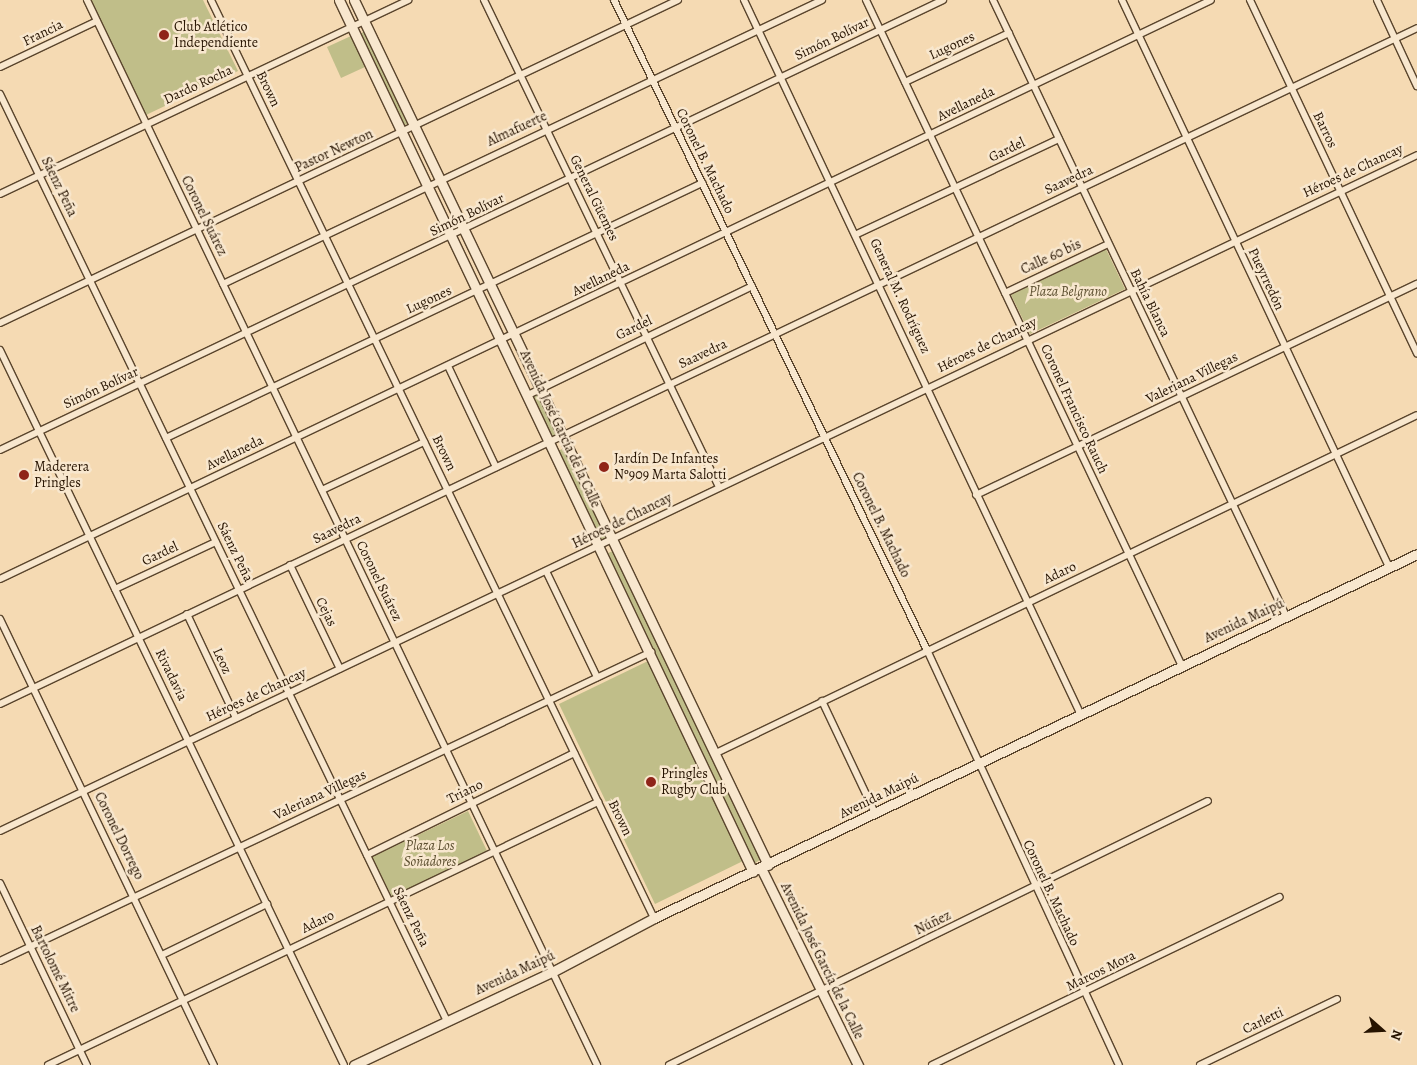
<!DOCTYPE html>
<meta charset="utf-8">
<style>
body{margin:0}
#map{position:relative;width:1417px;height:1065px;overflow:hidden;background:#f5dab3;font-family:Alegreya,serif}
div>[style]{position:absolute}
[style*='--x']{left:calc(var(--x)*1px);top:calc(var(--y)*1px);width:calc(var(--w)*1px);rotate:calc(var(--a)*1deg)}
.green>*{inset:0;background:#c0be89}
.roads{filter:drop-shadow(1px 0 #5a452d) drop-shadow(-1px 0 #5a452d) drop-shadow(0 1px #5a452d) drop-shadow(0 -1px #5a452d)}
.street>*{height:6px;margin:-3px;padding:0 3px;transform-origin:3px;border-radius:3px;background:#f8e7ce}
.secondary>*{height:9px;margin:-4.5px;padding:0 4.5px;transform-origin:4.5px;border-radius:4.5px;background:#f8e7ce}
.dots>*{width:14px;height:14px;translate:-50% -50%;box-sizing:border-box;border:2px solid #f8e7ce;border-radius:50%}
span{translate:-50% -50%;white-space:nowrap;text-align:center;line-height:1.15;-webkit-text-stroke:5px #f8e7ce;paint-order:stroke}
.poi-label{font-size:14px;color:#261300}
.left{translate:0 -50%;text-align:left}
.street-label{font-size:14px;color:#261300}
.park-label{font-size:14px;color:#5c4f30;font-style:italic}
.north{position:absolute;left:1357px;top:1005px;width:50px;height:50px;-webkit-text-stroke:4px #f8e7ce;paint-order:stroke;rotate:109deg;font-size:14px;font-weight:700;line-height:20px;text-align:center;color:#261300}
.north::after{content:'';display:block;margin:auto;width:18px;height:22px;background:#261300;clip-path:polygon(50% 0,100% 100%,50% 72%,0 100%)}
</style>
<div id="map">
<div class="green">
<i style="clip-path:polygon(91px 0,203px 0,238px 71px,146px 115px)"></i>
<i style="clip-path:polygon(365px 31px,409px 123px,403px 126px,360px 34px)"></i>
<i style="clip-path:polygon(351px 36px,365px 67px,341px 78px,327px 47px)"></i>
<i style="clip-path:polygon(1106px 249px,1125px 289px,1030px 334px,1011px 295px)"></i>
<i style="clip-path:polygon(538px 394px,558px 435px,552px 438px,533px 397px)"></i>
<i style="clip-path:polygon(564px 448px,607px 538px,601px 541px,558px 451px)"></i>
<i style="clip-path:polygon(613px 551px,760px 860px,755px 863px,608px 553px)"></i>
<i style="clip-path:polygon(648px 661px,743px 861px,655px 904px,559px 704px)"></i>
<i style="clip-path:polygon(468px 811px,487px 851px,392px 897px,372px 857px)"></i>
</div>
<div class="roads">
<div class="street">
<i style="--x:87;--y:0;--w:1181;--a:64.41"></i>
<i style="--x:211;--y:0;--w:1019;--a:64.24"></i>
<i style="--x:484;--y:0;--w:541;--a:64.24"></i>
<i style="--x:614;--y:0;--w:721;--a:64.29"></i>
<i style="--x:927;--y:650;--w:457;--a:65.2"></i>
<i style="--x:744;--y:0;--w:788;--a:64.77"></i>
<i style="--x:866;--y:0;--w:737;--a:64.62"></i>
<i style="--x:993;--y:0;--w:682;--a:64.56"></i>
<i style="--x:1122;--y:0;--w:627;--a:64.78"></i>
<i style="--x:1250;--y:0;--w:391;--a:64.7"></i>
<i style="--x:1377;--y:0;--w:95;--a:65.1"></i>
<i style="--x:0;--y:67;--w:107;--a:-25.4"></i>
<i style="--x:905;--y:82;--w:115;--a:-25.2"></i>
<i style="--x:0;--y:94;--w:1029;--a:64.26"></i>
<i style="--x:0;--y:194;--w:452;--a:-25.4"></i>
<i style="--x:857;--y:234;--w:223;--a:-25.2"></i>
<i style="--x:223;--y:284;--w:663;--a:-25.37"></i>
<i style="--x:1005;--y:293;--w:114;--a:-25.4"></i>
<i style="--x:0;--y:323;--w:751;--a:-25.47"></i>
<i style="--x:0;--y:350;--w:793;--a:64.31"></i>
<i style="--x:448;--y:366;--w:112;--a:64.6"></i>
<i style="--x:528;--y:395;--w:249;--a:-25.9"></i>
<i style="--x:166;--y:438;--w:594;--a:-25.44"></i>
<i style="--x:0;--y:450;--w:1045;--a:-25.51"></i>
<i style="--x:322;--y:490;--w:113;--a:-25.2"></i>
<i style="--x:976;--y:495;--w:489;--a:-25.6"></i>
<i style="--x:290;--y:565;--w:115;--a:64.3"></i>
<i style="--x:546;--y:571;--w:118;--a:64.3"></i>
<i style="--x:0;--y:579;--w:1342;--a:-25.55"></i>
<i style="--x:115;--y:589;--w:111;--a:-25"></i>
<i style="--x:187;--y:614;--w:115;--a:64.8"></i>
<i style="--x:0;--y:619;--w:495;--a:64.4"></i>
<i style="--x:822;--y:701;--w:124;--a:64.7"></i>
<i style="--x:0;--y:704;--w:1570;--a:-25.5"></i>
<i style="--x:714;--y:754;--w:780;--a:-25.74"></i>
<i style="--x:0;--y:831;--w:1570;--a:-25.5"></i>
<i style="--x:367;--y:855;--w:231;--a:-26.2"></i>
<i style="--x:0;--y:883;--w:202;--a:64.5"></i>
<i style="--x:162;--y:955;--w:117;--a:-25.9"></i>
<i style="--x:0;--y:961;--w:721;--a:-25.39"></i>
<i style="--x:48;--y:1065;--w:610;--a:-25.56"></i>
<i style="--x:669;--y:1065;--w:600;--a:-26.1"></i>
<i style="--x:932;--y:1065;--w:386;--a:-25.8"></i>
<i style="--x:1200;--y:1065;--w:152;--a:-25.7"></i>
</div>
<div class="secondary">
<i style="--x:339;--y:0;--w:965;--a:64.6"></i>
<i style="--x:354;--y:0;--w:959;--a:64.42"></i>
<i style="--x:761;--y:868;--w:220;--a:63.8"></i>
<i style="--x:354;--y:1065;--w:219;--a:-25.2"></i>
<i style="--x:552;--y:972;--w:115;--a:-27.9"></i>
<i style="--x:654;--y:918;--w:845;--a:-25.5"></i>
</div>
</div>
<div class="dots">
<i style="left:164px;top:35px;background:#8f2418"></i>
<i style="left:604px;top:467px;background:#8f2418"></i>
<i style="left:24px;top:475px;background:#8f2418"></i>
<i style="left:651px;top:782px;background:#8f2418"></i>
</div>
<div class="poi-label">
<span class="left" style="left:174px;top:35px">Club Atlético<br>Independiente</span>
<span class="left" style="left:614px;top:467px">Jardín De Infantes<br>Nº909 Marta Salotti</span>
<span class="left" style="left:34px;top:475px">Maderera<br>Pringles</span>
<span class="left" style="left:661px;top:782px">Pringles<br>Rugby Club</span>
</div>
<div class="street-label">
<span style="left:43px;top:33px;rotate:-26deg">Francia</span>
<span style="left:832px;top:39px;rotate:-26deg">Simón Bolívar</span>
<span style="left:952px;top:46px;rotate:-25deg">Lugones</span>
<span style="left:198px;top:85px;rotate:-25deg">Dardo Rocha</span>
<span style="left:268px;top:89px;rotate:64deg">Brown</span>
<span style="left:966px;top:104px;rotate:-26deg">Avellaneda</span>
<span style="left:517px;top:129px;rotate:-25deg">Almafuerte</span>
<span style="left:1325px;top:130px;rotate:64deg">Barros</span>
<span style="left:1007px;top:150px;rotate:-26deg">Gardel</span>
<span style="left:334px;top:151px;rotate:-25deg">Pastor Newton</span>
<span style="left:705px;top:161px;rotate:64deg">Coronel B. Machado</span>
<span style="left:1353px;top:171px;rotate:-25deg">Héroes de Chancay</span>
<span style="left:1069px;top:180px;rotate:-25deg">Saavedra</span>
<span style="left:59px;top:187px;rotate:64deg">Sáenz Peña</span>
<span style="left:594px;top:198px;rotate:64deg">General Güemes</span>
<span style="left:467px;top:215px;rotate:-26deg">Simón Bolívar</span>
<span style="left:204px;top:216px;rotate:64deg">Coronel Suárez</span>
<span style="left:1051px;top:257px;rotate:-25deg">Calle 60 bis</span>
<span style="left:601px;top:279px;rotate:-26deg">Avellaneda</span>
<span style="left:1266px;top:279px;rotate:65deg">Pueyrredón</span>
<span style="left:900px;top:296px;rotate:65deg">General M. Rodríguez</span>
<span style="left:429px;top:300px;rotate:-25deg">Lugones</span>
<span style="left:1150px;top:303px;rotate:64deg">Bahía Blanca</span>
<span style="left:634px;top:328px;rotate:-26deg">Gardel</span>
<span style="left:987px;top:345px;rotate:-26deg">Héroes de Chancay</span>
<span style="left:703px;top:354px;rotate:-25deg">Saavedra</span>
<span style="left:1192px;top:378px;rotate:-26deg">Valeriana Villegas</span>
<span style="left:101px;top:388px;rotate:-25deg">Simón Bolívar</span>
<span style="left:1074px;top:409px;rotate:65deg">Coronel Francisco Rauch</span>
<span style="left:560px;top:429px;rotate:65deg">Avenida José García de la Calle</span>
<span style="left:235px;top:453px;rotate:-26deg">Avellaneda</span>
<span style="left:444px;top:453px;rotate:64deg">Brown</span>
<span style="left:622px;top:521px;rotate:-26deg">Héroes de Chancay</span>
<span style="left:881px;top:525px;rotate:64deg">Coronel B. Machado</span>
<span style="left:337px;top:529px;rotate:-26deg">Saavedra</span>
<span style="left:235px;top:552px;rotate:64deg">Sáenz Peña</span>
<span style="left:160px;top:554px;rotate:-25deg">Gardel</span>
<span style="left:1060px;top:573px;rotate:-25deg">Adaro</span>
<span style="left:379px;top:581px;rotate:64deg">Coronel Suárez</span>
<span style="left:326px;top:612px;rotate:64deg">Cejas</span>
<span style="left:1244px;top:621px;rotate:-25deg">Avenida Maipú</span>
<span style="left:222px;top:661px;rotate:65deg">Leoz</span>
<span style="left:171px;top:675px;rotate:64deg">Rivadavia</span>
<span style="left:256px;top:695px;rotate:-25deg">Héroes de Chancay</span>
<span style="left:465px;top:792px;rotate:-26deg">Triano</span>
<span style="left:320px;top:795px;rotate:-25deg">Valeriana Villegas</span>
<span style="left:879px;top:796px;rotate:-26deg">Avenida Maipú</span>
<span style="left:620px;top:818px;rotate:64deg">Brown</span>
<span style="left:119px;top:836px;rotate:64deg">Coronel Dorrego</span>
<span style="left:1051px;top:893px;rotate:65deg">Coronel B. Machado</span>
<span style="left:411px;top:917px;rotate:64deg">Sáenz Peña</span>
<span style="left:318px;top:922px;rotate:-26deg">Adaro</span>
<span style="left:933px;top:923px;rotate:-26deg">Núñez</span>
<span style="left:822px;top:961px;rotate:64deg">Avenida José García de la Calle</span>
<span style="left:55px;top:969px;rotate:64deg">Bartolomé Mitre</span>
<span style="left:1101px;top:971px;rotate:-26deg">Marcos Mora</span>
<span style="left:515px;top:973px;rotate:-25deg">Avenida Maipú</span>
<span style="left:1263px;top:1021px;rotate:-26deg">Carletti</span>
</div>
<div class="park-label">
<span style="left:1068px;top:292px">Plaza Belgrano</span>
<span style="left:430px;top:854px">Plaza Los<br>Soñadores</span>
</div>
<div class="north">N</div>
</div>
